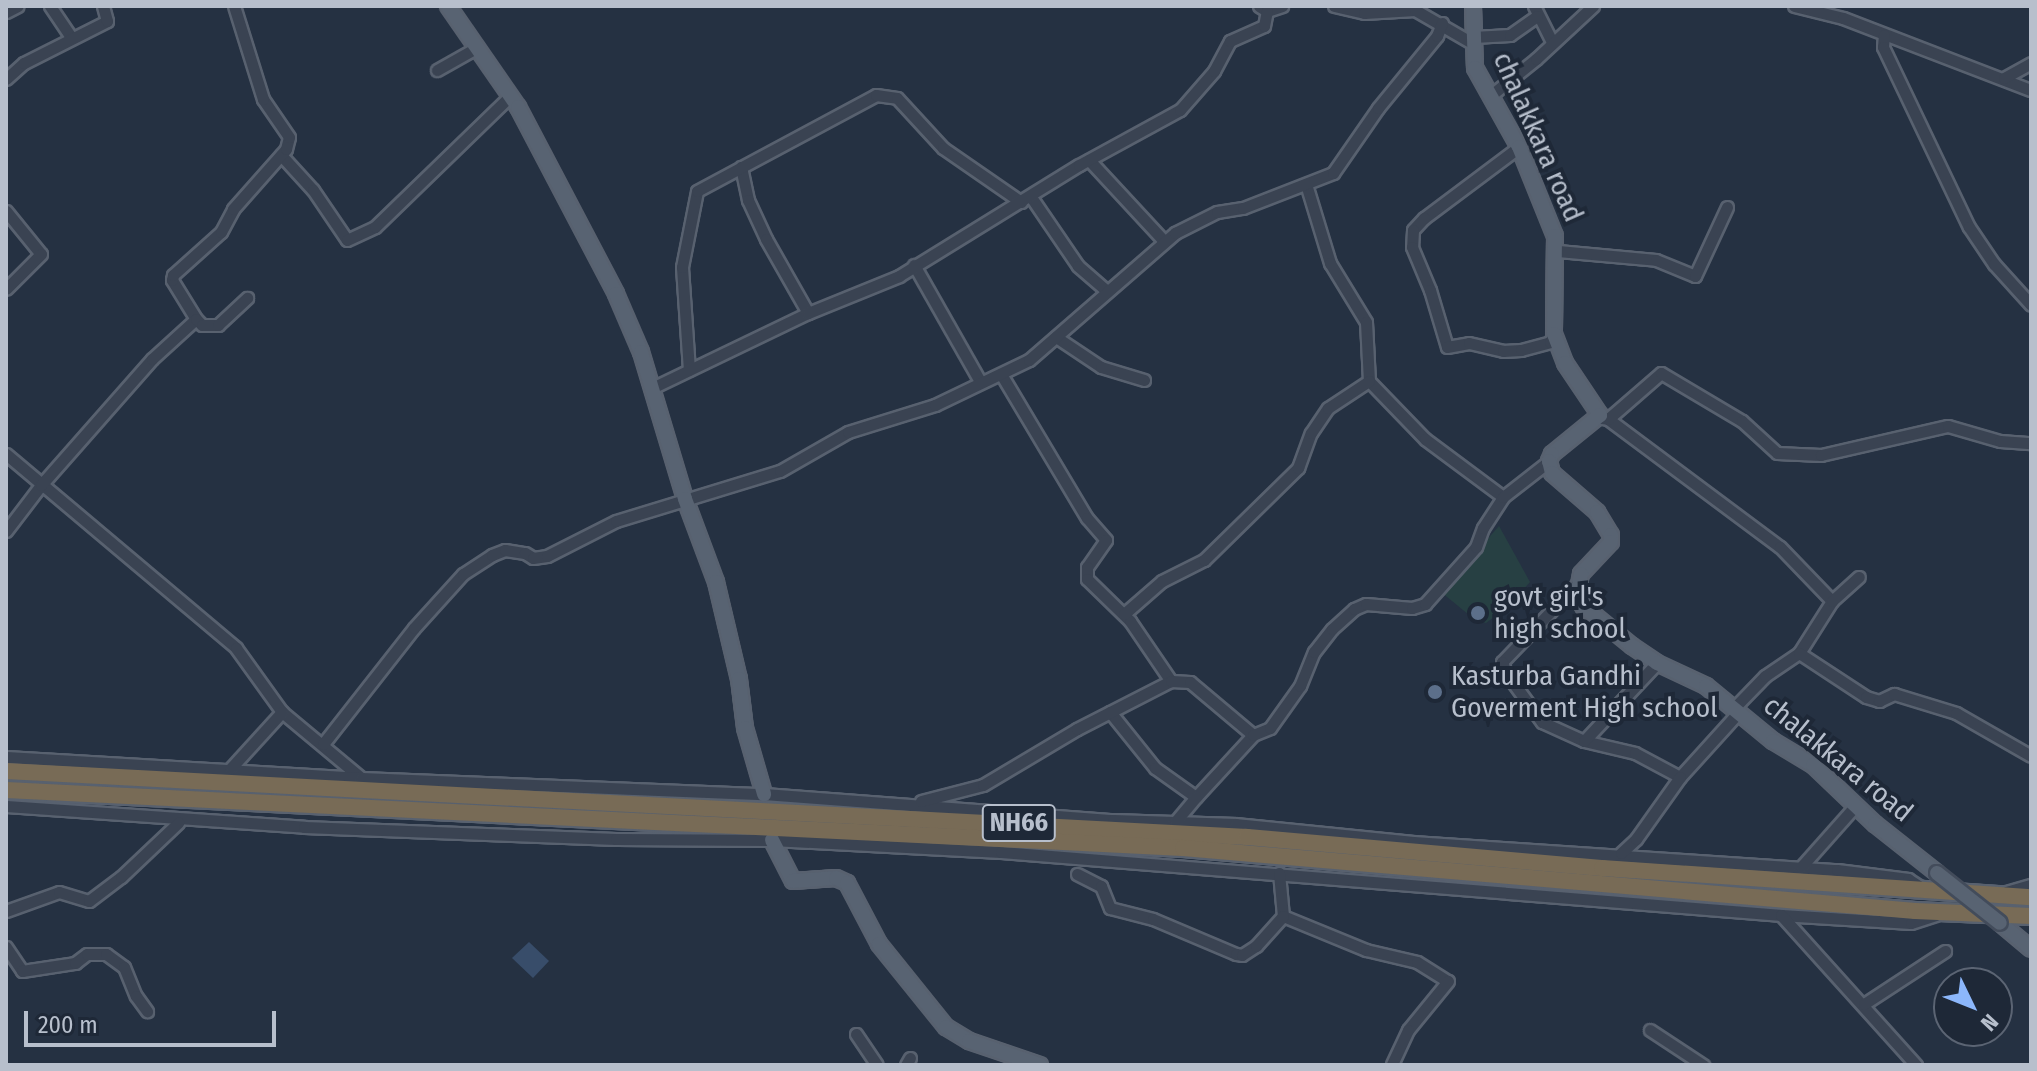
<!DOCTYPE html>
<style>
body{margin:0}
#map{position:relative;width:2037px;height:1071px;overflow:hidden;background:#253142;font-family:"Fira Sans Condensed",sans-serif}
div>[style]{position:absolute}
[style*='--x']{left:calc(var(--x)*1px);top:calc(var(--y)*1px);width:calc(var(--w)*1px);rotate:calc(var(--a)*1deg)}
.green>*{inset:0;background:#274043}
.water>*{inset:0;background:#384d6a}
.roads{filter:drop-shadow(2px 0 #58616f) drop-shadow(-2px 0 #58616f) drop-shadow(0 2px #58616f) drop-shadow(0 -2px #58616f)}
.minor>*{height:11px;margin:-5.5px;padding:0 5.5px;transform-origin:5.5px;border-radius:5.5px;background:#3a4352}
.major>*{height:14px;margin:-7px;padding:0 7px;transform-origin:7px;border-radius:7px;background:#586372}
.highway>*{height:16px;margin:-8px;padding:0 8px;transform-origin:8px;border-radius:8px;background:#786b56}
.bridges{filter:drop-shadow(2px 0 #434c5b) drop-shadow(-2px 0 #434c5b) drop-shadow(0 2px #434c5b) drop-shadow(0 -2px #434c5b)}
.major-bridge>*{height:14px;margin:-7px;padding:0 7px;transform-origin:7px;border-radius:7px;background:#586372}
.dots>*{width:22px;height:22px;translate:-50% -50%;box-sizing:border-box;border:4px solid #1e2837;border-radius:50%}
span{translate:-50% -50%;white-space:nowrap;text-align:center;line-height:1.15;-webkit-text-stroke:8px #1e2837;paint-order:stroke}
.shield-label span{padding:2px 6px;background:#1e2837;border:2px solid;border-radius:6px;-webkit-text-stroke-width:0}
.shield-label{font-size:26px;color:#b7bfcc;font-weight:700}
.street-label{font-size:28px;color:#b7bfcc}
.poi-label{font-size:28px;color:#b7bfcc}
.left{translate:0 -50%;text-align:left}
.frame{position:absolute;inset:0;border:8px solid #b7bfcc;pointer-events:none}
.north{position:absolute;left:1933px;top:967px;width:80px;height:80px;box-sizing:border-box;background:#1e2837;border:2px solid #5b6473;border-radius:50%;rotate:133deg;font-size:22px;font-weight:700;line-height:32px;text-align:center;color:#b7bfcc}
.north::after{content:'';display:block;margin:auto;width:28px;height:36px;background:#8cb7fb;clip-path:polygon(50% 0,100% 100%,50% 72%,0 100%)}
.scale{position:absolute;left:24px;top:1011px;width:252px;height:36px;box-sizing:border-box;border:4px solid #b7bfcc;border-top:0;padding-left:10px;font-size:24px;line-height:28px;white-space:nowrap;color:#b7bfcc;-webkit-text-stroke:6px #1e2837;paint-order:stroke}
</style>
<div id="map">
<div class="green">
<i style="clip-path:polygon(1499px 526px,1530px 582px,1509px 606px,1486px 623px,1474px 619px,1441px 592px)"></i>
</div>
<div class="water">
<i style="clip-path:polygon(529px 942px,549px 961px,533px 978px,512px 958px)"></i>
</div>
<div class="roads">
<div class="minor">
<i style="--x:50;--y:6;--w:37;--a:56"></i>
<i style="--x:1259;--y:6;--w:9;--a:32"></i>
<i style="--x:1267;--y:11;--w:16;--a:-18"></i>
<i style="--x:1334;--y:6;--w:31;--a:13"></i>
<i style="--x:1364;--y:13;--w:51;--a:-3.4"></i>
<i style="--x:1415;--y:10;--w:66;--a:30.1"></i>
<i style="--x:1534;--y:6;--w:40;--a:63.4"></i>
<i style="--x:1794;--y:6;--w:50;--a:13.8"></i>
<i style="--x:1843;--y:18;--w:201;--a:21"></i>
<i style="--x:6;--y:12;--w:13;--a:-27"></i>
<i style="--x:1884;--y:35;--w:12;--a:95"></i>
<i style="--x:1883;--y:47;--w:199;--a:64.5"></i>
<i style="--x:1969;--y:227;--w:45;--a:56"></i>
<i style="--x:1994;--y:264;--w:55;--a:47.9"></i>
<i style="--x:1473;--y:37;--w:37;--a:-3"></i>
<i style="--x:1510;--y:35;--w:33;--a:-35"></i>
<i style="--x:437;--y:70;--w:45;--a:-29.4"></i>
<i style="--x:2004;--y:78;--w:31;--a:-29"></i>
<i style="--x:6;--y:79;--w:24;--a:-42"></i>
<i style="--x:24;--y:63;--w:93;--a:-26.8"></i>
<i style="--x:107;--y:21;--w:16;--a:-105"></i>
<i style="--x:1490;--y:96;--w:59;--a:-38.8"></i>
<i style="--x:1536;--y:59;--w:78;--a:-42.9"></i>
<i style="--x:1519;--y:147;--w:119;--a:143.2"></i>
<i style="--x:1424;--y:218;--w:16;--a:133"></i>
<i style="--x:1413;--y:230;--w:17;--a:93"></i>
<i style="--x:1412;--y:247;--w:47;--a:67.3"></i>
<i style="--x:1430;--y:290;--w:59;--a:73.4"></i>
<i style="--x:1447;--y:347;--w:22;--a:-10"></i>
<i style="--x:1469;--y:343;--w:35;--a:13"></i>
<i style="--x:1503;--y:351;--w:18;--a:-3"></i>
<i style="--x:1521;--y:350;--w:30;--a:-15"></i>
<i style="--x:1550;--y:342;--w:9;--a:-63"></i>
<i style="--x:281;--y:155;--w:47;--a:47.6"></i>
<i style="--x:313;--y:190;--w:60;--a:55.8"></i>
<i style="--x:347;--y:240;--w:31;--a:-25"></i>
<i style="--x:375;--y:227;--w:188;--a:-44.1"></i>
<i style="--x:1089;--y:160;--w:110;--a:47.2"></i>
<i style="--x:741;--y:167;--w:34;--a:78"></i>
<i style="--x:748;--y:200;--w:43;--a:65.2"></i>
<i style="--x:766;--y:239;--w:85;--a:60.4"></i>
<i style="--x:1306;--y:184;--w:83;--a:73.1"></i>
<i style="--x:1330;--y:263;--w:69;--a:58.6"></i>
<i style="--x:1366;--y:322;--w:59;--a:87.1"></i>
<i style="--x:1369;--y:381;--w:81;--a:46"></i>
<i style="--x:1425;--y:439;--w:97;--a:36.6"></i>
<i style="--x:1031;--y:197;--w:83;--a:55.7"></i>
<i style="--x:1078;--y:266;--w:38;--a:41"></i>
<i style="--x:6;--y:211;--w:55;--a:50.9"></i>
<i style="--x:41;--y:254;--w:49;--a:135"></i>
<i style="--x:1558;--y:251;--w:98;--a:5.2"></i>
<i style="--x:1656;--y:260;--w:42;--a:22.3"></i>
<i style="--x:1695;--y:276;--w:76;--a:-65.1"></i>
<i style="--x:914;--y:265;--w:133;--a:60.4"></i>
<i style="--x:196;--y:319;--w:46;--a:-121.6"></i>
<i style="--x:172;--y:280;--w:5;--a:-79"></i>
<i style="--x:173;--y:275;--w:64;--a:-41.9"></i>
<i style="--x:221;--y:232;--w:26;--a:-62"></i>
<i style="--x:233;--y:209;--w:80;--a:-48.5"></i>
<i style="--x:286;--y:149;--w:12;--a:-76"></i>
<i style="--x:289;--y:137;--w:46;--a:-124.4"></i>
<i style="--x:263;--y:99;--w:97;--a:-107.3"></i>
<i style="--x:1056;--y:337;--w:54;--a:33.7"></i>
<i style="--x:1101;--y:367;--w:45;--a:16.8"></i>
<i style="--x:689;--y:370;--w:103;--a:-93.9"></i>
<i style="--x:682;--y:267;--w:77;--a:-78.8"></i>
<i style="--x:697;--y:191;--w:203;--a:-28.2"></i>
<i style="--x:876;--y:95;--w:21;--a:8"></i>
<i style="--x:897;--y:98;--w:68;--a:47.4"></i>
<i style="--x:943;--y:148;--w:95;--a:34.7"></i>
<i style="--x:1001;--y:374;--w:168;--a:59.2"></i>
<i style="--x:1087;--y:518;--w:29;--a:49"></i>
<i style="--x:1106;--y:540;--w:33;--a:125"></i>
<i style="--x:1087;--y:567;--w:12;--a:90"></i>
<i style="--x:1087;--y:579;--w:60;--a:44.3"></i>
<i style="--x:1130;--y:621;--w:73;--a:55.7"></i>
<i style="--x:652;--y:388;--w:173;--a:-25.7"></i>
<i style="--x:808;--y:313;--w:98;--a:-22.1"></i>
<i style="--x:899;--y:276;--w:211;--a:-31.7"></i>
<i style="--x:1079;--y:165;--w:115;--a:-28.6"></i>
<i style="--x:1180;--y:110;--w:52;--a:-48.9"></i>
<i style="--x:1214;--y:71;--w:34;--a:-62"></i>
<i style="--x:1230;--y:41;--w:37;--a:-24"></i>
<i style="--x:1264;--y:26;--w:15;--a:-79"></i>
<i style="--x:1602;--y:418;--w:6;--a:9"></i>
<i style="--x:1608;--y:419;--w:214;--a:36.7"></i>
<i style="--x:1780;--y:547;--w:75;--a:46.1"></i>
<i style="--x:1608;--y:419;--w:70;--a:-41"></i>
<i style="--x:1661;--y:373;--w:94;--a:30.7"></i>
<i style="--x:1742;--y:421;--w:47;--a:42.4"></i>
<i style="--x:1777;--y:453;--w:44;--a:2.6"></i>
<i style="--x:1821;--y:455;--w:130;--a:-12.9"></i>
<i style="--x:1948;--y:426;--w:54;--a:16.1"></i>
<i style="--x:2000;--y:441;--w:31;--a:4"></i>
<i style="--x:6;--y:454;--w:301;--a:40.1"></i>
<i style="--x:236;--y:648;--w:79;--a:54.3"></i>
<i style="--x:282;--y:712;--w:102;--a:39.8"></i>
<i style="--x:6;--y:531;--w:58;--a:-52.7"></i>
<i style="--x:41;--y:485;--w:168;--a:-48.6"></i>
<i style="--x:152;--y:359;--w:59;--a:-42.3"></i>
<i style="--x:196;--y:319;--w:8;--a:45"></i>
<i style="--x:202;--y:325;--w:16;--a:0"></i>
<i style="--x:218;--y:325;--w:40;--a:-43"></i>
<i style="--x:1579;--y:582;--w:111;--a:133.9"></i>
<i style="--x:1502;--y:662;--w:12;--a:70"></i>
<i style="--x:1506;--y:673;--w:61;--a:53.7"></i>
<i style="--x:1542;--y:722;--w:46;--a:24.3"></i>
<i style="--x:1584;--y:741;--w:52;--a:13.2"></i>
<i style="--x:1635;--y:753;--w:51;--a:28.1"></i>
<i style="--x:1680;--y:777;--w:88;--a:-47.8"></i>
<i style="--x:1124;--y:614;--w:50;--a:-41"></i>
<i style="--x:1162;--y:581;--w:47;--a:-26.6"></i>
<i style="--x:1204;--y:560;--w:132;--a:-44.4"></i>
<i style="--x:1298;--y:468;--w:37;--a:-70"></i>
<i style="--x:1311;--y:433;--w:30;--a:-56"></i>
<i style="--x:1328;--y:408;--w:49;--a:-33.4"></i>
<i style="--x:1799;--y:653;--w:62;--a:-57.6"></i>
<i style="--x:1832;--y:601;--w:36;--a:-42"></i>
<i style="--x:1735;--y:707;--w:43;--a:-45.9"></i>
<i style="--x:1765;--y:676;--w:41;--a:-34.1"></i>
<i style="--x:1799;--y:653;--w:80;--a:33.3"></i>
<i style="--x:1866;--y:697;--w:14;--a:17"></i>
<i style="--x:1879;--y:701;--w:17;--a:-25"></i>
<i style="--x:1894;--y:694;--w:65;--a:17"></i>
<i style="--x:1956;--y:713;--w:86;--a:29.8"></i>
<i style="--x:1110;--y:712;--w:72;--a:51.2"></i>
<i style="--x:1155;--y:768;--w:50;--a:35.3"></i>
<i style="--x:1196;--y:797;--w:84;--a:-47.4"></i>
<i style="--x:1584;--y:741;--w:107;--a:-46.9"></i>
<i style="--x:323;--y:744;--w:147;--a:-51.9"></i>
<i style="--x:414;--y:628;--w:73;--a:-47.8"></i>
<i style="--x:463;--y:574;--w:35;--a:-33"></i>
<i style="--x:492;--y:555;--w:14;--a:-21"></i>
<i style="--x:505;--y:550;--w:20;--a:9"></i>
<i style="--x:525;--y:553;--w:9;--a:32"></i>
<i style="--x:533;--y:558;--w:14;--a:-8"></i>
<i style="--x:547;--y:556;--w:77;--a:-26.9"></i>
<i style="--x:616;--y:521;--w:171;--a:-17"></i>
<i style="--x:780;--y:471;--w:78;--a:-29.8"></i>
<i style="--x:848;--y:432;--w:91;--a:-17.2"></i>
<i style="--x:935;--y:405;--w:104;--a:-25.6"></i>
<i style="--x:1029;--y:360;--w:194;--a:-41"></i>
<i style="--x:1175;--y:233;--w:47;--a:-26.6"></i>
<i style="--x:1217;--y:212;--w:26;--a:-9"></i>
<i style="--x:1243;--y:208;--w:97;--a:-21.3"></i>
<i style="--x:1333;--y:173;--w:79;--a:-55.3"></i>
<i style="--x:1378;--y:108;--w:93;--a:-50.7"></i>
<i style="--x:1437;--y:36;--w:14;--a:-69"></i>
<i style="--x:6;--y:757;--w:356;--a:3.4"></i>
<i style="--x:361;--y:778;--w:403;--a:2.3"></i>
<i style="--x:764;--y:794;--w:350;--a:4.3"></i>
<i style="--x:1113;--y:820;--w:123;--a:1.9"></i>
<i style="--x:1236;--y:824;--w:178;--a:5.8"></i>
<i style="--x:1413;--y:842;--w:425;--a:3.8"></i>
<i style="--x:1837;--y:870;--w:72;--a:7.2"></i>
<i style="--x:1908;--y:879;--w:17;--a:33"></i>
<i style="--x:231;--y:768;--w:76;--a:-47.7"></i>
<i style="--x:921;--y:801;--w:64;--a:-14.5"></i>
<i style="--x:983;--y:785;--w:109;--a:-30.8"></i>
<i style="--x:1077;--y:729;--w:106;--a:-27.1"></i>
<i style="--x:1171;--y:681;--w:19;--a:3"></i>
<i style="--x:1190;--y:682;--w:82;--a:40.1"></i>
<i style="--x:1253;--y:735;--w:18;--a:-22"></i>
<i style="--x:1270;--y:728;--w:52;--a:-54.5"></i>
<i style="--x:1300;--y:686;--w:37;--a:-68"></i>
<i style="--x:1314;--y:652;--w:29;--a:-52"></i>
<i style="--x:1332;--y:629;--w:30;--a:-42"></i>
<i style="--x:1354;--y:609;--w:13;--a:-23"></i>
<i style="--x:1366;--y:604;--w:46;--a:5"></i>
<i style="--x:1412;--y:608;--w:14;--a:-17"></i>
<i style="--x:1425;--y:604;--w:76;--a:-48.2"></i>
<i style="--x:1476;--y:547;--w:20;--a:-70"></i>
<i style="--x:1483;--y:528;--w:37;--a:-57"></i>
<i style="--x:1503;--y:497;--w:58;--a:-38"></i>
<i style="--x:6;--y:806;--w:299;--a:4"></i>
<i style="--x:304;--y:827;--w:312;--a:2.2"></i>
<i style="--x:616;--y:839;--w:156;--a:0.4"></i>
<i style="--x:772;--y:840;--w:229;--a:3"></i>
<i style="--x:1001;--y:852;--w:783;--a:4.62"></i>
<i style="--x:1781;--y:915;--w:130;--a:3.5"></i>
<i style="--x:1911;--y:923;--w:26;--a:-18"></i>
<i style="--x:1175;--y:822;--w:33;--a:-50"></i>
<i style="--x:1621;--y:853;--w:21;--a:-43"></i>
<i style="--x:1636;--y:839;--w:76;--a:-54.6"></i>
<i style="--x:1801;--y:867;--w:83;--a:-48.4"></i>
<i style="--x:1279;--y:873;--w:43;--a:84.7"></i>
<i style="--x:1283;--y:916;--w:90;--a:22.3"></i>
<i style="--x:1366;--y:950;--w:52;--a:13.2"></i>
<i style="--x:1417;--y:962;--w:36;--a:32"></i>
<i style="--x:1448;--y:981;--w:63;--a:129.2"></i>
<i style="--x:1408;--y:1030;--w:38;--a:115"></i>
<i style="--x:1077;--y:874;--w:27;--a:27"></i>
<i style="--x:1101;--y:886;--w:24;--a:68"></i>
<i style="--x:1110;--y:908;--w:44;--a:14.3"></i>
<i style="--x:1153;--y:919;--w:90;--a:22.9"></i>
<i style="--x:1236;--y:954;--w:6;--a:9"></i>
<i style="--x:1242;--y:955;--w:17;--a:-33"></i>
<i style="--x:1256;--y:946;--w:40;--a:-48"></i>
<i style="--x:2006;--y:892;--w:26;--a:-16"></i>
<i style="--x:6;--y:911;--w:56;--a:-19.7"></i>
<i style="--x:59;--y:892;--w:31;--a:17"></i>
<i style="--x:89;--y:901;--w:40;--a:-37"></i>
<i style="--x:121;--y:877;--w:79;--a:-43.5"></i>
<i style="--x:1781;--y:915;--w:202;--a:48"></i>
<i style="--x:6;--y:947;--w:29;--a:56"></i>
<i style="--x:22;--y:971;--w:54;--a:-8.6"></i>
<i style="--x:75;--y:963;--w:15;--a:-37"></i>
<i style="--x:87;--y:954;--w:19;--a:0"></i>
<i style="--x:106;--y:954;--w:22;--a:36"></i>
<i style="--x:124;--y:967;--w:31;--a:68"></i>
<i style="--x:136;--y:996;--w:19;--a:54"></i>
<i style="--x:1864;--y:1004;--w:97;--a:-33.2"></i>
<i style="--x:1650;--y:1030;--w:64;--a:33.4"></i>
<i style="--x:856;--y:1034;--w:37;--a:56"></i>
<i style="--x:906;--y:1065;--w:8;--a:-60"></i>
</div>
<div class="major">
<i style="--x:448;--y:6;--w:123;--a:55.3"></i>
<i style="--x:518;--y:107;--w:211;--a:62.3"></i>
<i style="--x:616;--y:294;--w:63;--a:66.7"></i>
<i style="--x:641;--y:352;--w:153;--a:73.3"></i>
<i style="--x:685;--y:499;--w:89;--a:69.5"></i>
<i style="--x:716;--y:582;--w:100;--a:76.7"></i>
<i style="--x:739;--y:679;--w:49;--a:83"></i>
<i style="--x:745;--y:728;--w:69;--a:73.9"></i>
<i style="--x:1473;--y:6;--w:62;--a:88.2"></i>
<i style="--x:1475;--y:68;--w:90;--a:60.9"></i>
<i style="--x:1519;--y:147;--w:96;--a:68"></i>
<i style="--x:1555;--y:236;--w:98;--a:90.6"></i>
<i style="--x:1554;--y:334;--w:31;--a:69"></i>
<i style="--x:1565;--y:363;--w:63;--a:56.1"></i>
<i style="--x:1600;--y:415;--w:62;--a:140.9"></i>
<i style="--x:1552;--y:454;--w:8;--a:113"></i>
<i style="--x:1549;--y:461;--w:12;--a:76"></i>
<i style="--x:1552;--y:473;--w:60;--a:40.9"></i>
<i style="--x:1597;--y:512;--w:27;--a:59"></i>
<i style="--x:1611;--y:535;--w:7;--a:90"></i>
<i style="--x:1611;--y:542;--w:44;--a:133.2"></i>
<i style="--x:1581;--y:574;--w:15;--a:101"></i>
<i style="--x:1578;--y:589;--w:18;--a:74"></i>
<i style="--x:1583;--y:606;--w:63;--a:39.2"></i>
<i style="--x:1632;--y:646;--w:30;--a:34"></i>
<i style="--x:1657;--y:663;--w:54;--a:25.1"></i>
<i style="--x:1706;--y:686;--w:87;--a:39.4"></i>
<i style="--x:1773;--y:741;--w:47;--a:31"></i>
<i style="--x:1813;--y:765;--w:86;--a:43.6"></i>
<i style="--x:1875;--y:824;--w:79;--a:38.3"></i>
<i style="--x:772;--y:840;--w:46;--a:62.9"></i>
<i style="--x:793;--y:881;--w:43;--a:-4"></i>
<i style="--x:836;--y:878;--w:12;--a:24"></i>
<i style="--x:847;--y:883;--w:69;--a:62.3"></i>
<i style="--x:879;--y:944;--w:107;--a:51.1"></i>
<i style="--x:946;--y:1027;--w:27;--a:31"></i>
<i style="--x:969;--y:1041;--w:75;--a:18.7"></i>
<i style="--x:2000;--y:923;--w:40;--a:40"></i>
</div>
<div class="highway">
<i style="--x:6;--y:771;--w:1243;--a:3.04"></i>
<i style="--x:1247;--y:837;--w:356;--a:5"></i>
<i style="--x:1602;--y:868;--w:430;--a:3.9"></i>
<i style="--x:6;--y:790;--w:1178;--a:2.82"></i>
<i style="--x:1183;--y:848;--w:735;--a:4.92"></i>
<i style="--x:1915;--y:911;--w:116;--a:2.5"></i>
</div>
</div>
<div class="bridges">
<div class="major-bridge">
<i style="--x:1937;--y:873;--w:80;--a:38.4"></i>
</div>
</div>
<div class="dots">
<i style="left:1478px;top:613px;background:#5c6f8a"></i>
<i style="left:1435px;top:692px;background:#5c6f8a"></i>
</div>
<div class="shield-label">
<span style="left:1019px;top:823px">NH66</span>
</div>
<div class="street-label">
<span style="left:1538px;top:137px;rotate:66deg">chalakkara road</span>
<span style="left:1838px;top:759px;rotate:39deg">chalakkara road</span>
</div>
<div class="poi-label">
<span class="left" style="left:1494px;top:613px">govt girl's<br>high school</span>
<span class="left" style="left:1451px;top:692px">Kasturba Gandhi<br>Goverment High school</span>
</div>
<div class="frame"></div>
<div class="north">N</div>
<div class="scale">200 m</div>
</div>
